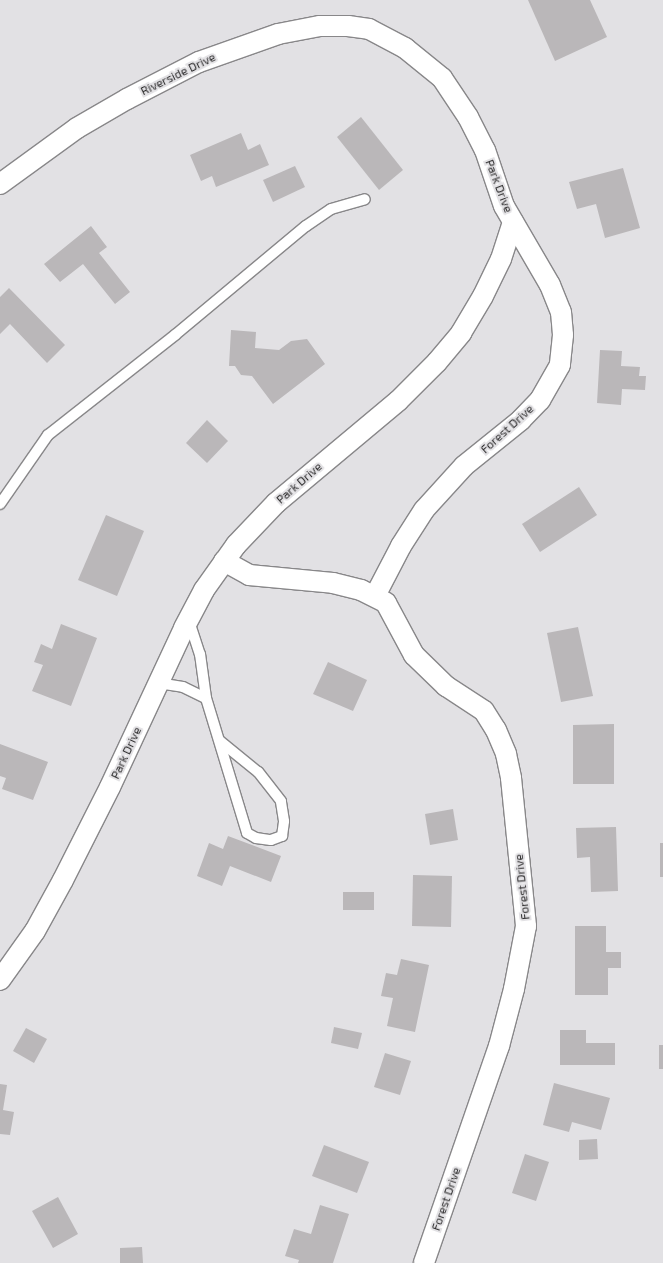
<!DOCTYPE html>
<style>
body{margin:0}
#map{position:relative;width:663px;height:1263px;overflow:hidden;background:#e2e1e4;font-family:"Exo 2",sans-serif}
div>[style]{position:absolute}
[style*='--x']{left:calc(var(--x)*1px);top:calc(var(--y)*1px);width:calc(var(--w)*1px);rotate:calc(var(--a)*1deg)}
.building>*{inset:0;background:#bab7b9}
.roads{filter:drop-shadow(1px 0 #888789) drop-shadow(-1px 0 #888789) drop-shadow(0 1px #888789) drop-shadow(0 -1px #888789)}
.service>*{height:10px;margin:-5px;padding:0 5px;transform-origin:5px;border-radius:5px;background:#fff}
.minor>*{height:20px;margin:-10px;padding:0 10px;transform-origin:10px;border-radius:10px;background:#fff}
span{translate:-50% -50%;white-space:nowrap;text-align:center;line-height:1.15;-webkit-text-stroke:4px #e2e1e4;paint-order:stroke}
.street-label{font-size:12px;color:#2e2d2e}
</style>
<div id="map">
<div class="building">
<i style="clip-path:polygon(528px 0,590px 0,607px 37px,555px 61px)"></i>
<i style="clip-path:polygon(361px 117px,403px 170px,379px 190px,337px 137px)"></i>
<i style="clip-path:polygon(241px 133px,248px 150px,260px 144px,269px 165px,216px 187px,212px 176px,201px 181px,190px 155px)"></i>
<i style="clip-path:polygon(295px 166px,305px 187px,273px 202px,263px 180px)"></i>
<i style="clip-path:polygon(623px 168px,640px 228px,605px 238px,596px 204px,577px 209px,569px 182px)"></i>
<i style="clip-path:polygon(91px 226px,107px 247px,99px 253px,130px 292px,115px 304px,83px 264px,60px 282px,44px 264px)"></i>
<i style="clip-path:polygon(9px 288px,65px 345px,47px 363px,10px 324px,0 334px,0 297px)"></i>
<i style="clip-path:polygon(231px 330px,256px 332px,255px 348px,279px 350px,291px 341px,307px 339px,325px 364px,273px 404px,252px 376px,241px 375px,235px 366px,229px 366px)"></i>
<i style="clip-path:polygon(600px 350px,622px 351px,621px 366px,640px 367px,639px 376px,646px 376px,645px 390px,622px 389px,621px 405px,597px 403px)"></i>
<i style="clip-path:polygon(207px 420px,228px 441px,207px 463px,186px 443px)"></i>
<i style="clip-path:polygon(579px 487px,597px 515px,540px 552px,522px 524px)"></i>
<i style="clip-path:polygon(106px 515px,144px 531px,117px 596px,78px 580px)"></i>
<i style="clip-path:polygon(61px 624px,97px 638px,71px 706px,32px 691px,43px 665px,34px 662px,41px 644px,52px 649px)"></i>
<i style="clip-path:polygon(578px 627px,593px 696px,561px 702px,547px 633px)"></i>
<i style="clip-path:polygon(328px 662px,367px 680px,353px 711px,313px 694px)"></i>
<i style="clip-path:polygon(614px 724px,614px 784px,573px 784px,573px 725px)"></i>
<i style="clip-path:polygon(0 744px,48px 762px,33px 800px,2px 789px,6px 778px,0 776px)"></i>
<i style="clip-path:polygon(453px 809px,458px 840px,430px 845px,425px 814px)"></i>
<i style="clip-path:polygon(616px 827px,618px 891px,591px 892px,590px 857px,577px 858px,576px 828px)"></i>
<i style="clip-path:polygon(228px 836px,281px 856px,271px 882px,230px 866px,222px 886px,197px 876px,209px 843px,223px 849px)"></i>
<i style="clip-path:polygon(660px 843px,663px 843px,663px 877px,660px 877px)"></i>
<i style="clip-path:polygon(413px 875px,452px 876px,451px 927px,412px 926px)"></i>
<i style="clip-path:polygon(343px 892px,374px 892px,374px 910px,343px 910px)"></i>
<i style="clip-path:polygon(575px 926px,606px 926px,606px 952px,621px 952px,621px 968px,608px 968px,608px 995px,575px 995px)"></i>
<i style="clip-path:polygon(401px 959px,429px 965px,415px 1032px,387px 1026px,393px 998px,381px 996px,386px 973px,397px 975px)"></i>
<i style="clip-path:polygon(334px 1027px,362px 1033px,358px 1049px,331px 1043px)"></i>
<i style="clip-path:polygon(26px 1028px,47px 1039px,34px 1063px,13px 1051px)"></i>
<i style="clip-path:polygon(560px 1030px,586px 1030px,586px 1043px,615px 1043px,615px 1065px,560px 1065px)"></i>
<i style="clip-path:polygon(659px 1045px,663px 1045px,663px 1069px,659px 1069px)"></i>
<i style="clip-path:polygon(385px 1053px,411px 1061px,400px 1095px,374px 1087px)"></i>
<i style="clip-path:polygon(554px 1083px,610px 1098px,601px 1130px,572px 1122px,569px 1132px,543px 1125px)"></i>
<i style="clip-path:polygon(0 1084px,7px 1085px,3px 1110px,14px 1112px,10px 1135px,0 1134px)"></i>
<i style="clip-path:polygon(597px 1139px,598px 1159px,579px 1160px,579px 1140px)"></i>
<i style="clip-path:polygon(324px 1145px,369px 1162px,357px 1193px,312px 1176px)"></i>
<i style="clip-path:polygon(525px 1154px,549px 1162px,536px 1201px,512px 1193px)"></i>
<i style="clip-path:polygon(58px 1197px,78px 1234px,53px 1248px,32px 1211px)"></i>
<i style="clip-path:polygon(320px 1205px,349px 1214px,333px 1263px,298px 1263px,299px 1260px,285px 1256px,294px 1229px,311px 1234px)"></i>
<i style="clip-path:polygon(142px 1247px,143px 1263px,120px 1263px,120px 1248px)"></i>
</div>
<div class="roads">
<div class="service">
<i style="--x:0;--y:504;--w:84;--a:-55.2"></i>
<i style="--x:48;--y:435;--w:162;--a:-38.2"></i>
<i style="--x:175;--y:335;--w:170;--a:-39.8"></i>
<i style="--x:306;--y:226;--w:30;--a:-34"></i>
<i style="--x:331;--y:209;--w:35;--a:-16"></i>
<i style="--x:189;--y:621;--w:35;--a:72"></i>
<i style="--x:200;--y:654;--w:44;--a:82.2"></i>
<i style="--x:158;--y:683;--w:25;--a:9"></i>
<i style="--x:183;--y:687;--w:25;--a:26"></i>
<i style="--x:206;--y:698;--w:141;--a:73.1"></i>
<i style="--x:247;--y:833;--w:10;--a:29"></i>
<i style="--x:256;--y:838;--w:15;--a:8"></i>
<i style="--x:271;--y:840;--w:12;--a:-20"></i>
<i style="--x:282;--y:836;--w:15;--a:-82"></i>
<i style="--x:284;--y:821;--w:20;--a:-99"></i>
<i style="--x:281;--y:801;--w:37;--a:-128"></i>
<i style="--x:258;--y:772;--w:49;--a:-140.8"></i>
</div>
<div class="minor">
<i style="--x:0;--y:184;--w:95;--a:-36"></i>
<i style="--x:77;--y:128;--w:58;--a:-30.1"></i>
<i style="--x:127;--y:99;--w:81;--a:-27.2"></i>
<i style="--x:199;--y:62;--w:84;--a:-19.5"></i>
<i style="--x:278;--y:34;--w:43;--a:-10.8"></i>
<i style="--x:320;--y:26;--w:28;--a:0"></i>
<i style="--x:348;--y:26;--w:21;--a:8"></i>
<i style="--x:369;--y:29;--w:41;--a:27.8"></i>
<i style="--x:405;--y:48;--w:48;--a:39"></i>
<i style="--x:442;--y:78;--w:47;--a:56.3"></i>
<i style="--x:468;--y:117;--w:37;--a:63"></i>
<i style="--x:485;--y:150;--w:59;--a:71.3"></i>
<i style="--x:504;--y:206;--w:91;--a:59.8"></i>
<i style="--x:550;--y:285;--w:29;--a:68"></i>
<i style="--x:561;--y:312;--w:23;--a:85"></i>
<i style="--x:563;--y:335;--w:30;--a:96"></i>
<i style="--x:560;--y:365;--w:40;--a:119.7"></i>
<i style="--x:540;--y:400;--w:28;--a:134"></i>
<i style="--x:521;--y:420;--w:73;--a:141.1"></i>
<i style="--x:464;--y:466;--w:59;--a:132.3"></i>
<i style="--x:424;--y:510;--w:43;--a:122.6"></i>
<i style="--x:401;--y:546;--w:56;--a:117.5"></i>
<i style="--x:224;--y:561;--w:29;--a:29"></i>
<i style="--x:249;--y:575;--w:84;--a:5.4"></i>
<i style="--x:333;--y:583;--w:29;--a:14"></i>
<i style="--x:361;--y:590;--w:28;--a:27"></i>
<i style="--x:386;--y:603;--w:59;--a:61.7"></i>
<i style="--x:414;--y:655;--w:45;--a:44.1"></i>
<i style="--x:446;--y:686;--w:45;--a:33.3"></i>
<i style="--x:484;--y:711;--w:22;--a:58"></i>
<i style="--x:496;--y:730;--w:26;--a:67"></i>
<i style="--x:506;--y:754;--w:25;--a:78"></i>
<i style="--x:511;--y:778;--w:149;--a:84.2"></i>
<i style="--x:526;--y:926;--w:64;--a:100.8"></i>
<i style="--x:514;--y:989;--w:59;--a:104.7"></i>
<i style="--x:499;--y:1046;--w:230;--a:109.1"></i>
<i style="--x:0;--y:980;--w:60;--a:-54.5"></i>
<i style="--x:35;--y:931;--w:58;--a:-61.2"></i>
<i style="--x:63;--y:880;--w:104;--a:-63.2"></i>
<i style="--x:110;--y:787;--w:175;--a:-65"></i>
<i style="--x:184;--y:628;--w:43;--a:-62.2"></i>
<i style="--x:204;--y:590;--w:55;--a:-54.6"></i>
<i style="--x:236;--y:545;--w:58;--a:-46.4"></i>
<i style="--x:276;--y:503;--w:159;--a:-39.9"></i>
<i style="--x:398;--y:401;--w:55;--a:-45"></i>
<i style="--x:437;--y:362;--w:38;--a:-50"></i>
<i style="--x:461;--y:333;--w:43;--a:-59.3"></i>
<i style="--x:483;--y:296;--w:41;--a:-64.1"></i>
<i style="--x:501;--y:259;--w:39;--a:-72"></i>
</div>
</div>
<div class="street-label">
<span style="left:178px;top:74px;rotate:-26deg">Riverside Drive</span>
<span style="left:499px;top:186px;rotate:69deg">Park Drive</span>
<span style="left:507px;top:429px;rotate:-42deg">Forest Drive</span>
<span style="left:299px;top:483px;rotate:-41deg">Park Drive</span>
<span style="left:126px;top:753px;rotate:-65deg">Park Drive</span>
<span style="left:522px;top:887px;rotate:-96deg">Forest Drive</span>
<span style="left:446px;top:1199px;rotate:-71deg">Forest Drive</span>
</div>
</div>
